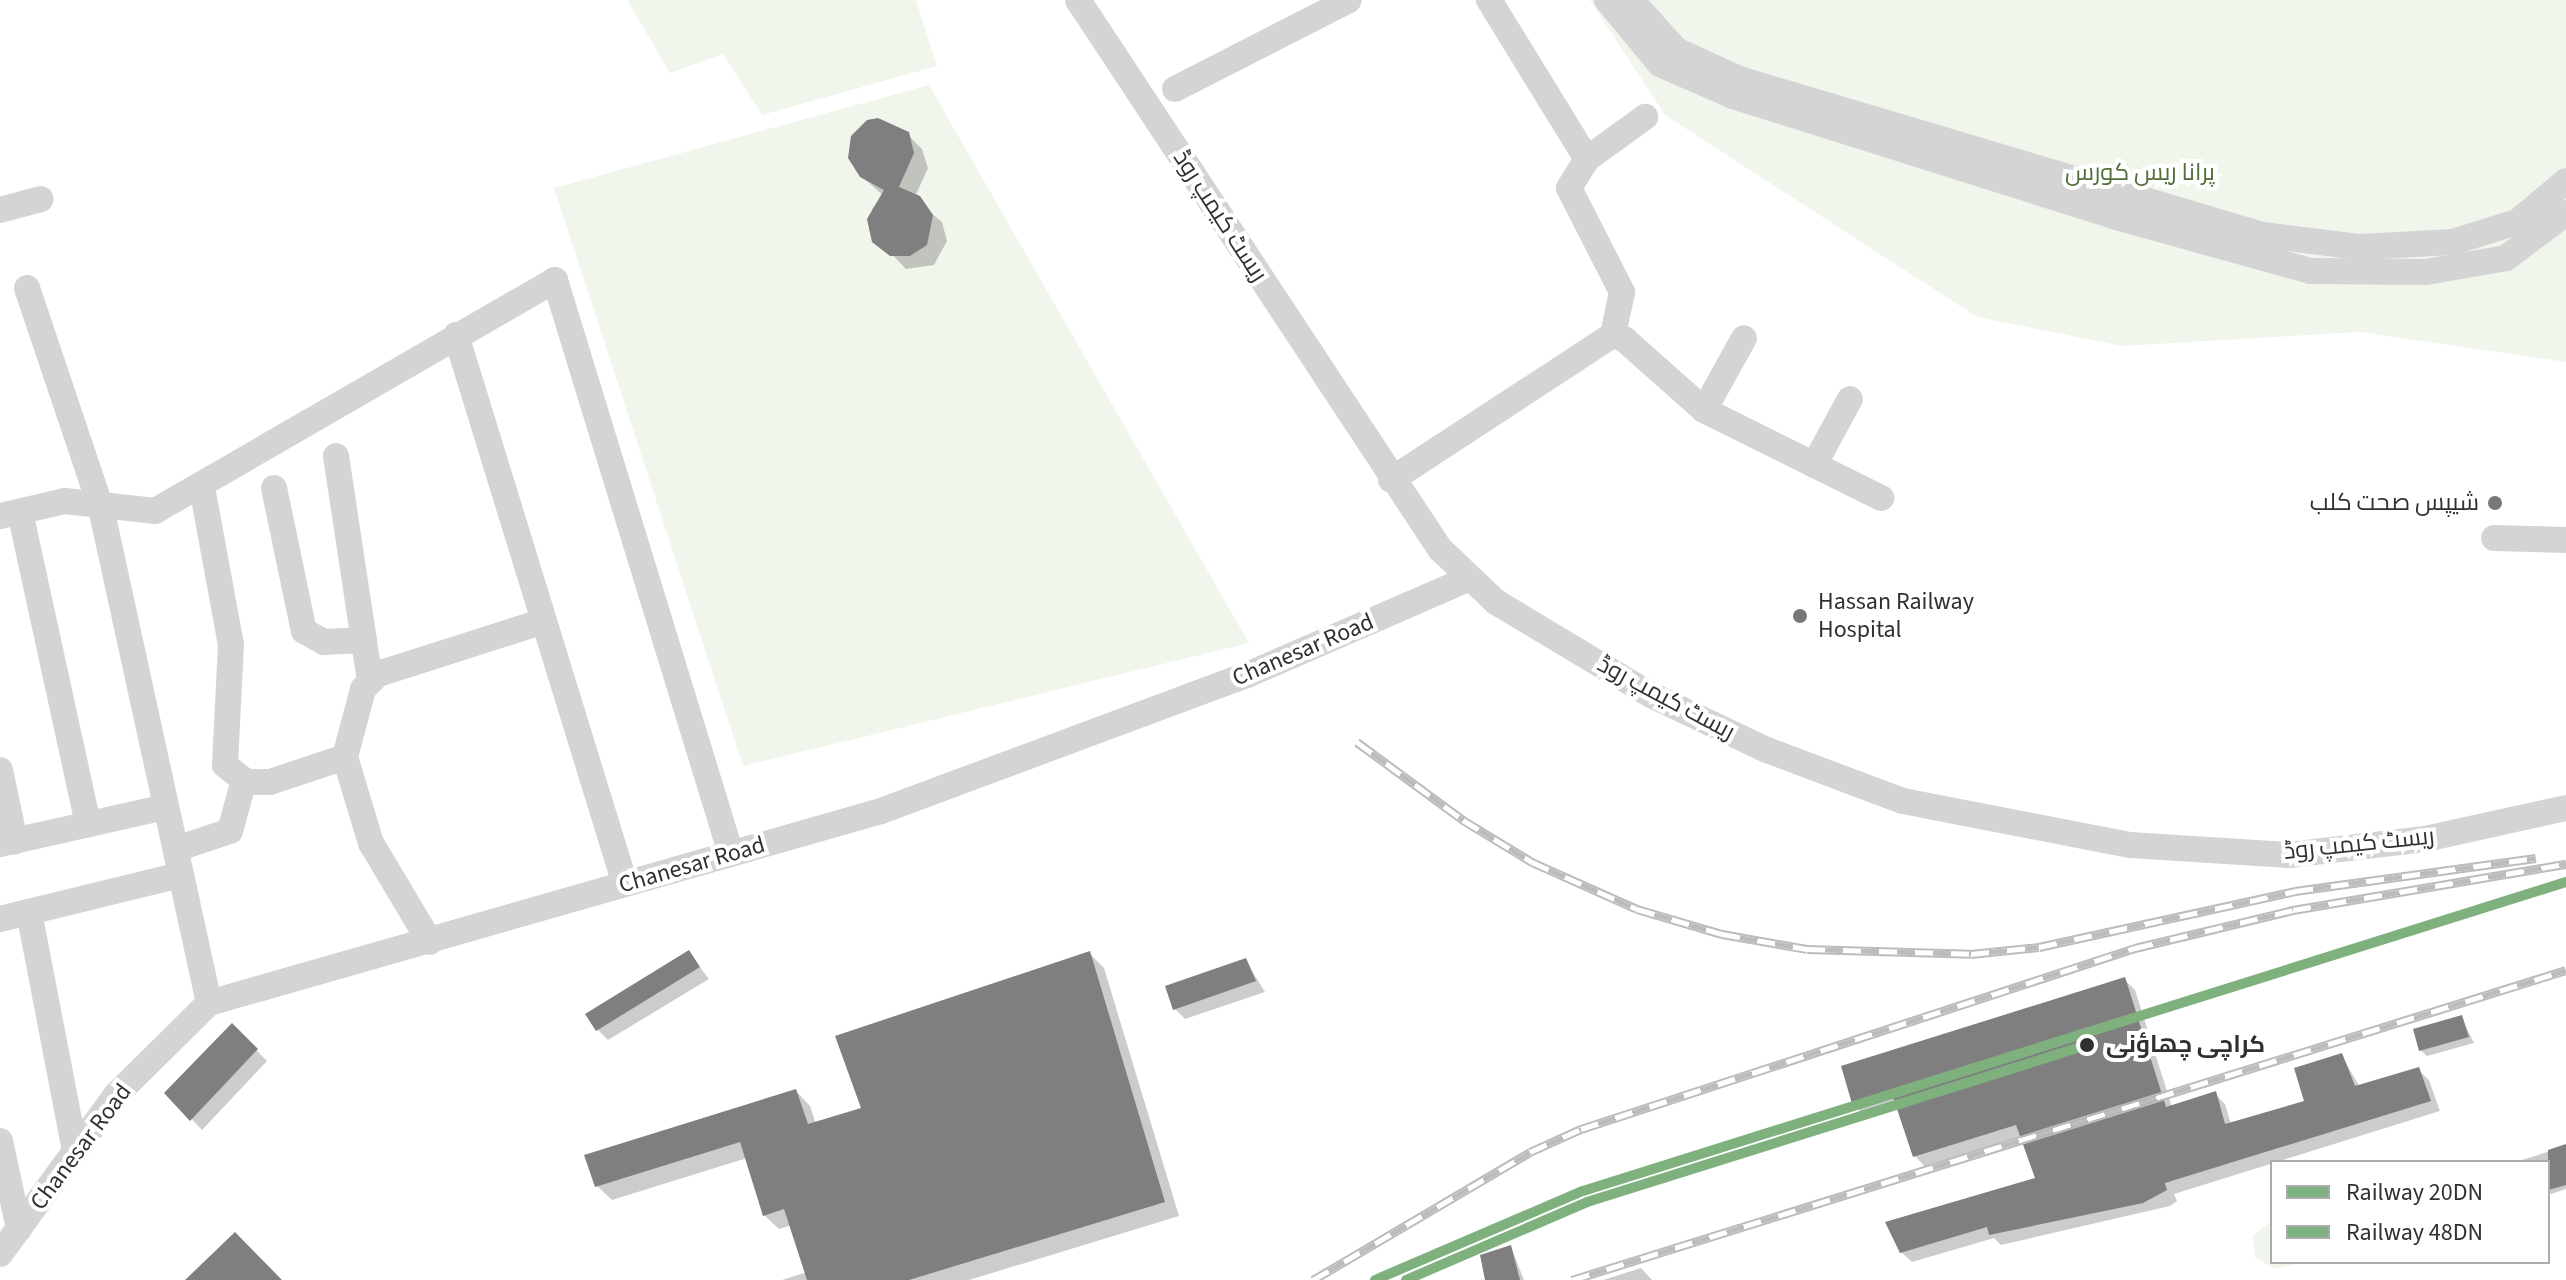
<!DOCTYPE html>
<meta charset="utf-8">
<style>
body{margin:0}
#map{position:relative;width:2566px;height:1280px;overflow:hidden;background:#fff;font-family:"Source Sans 3",Cairo,sans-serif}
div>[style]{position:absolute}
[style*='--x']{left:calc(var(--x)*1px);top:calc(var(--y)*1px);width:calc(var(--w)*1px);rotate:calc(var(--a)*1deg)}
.green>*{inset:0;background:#f1f6ed}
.shadow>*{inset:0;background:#0003}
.building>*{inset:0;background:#7f7f7f}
.minor>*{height:26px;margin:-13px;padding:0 13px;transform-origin:13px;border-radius:13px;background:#d4d4d4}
.rail>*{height:9px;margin-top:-4.5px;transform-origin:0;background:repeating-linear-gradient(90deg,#fff 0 18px,#bcbcbc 0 36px);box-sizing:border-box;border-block:2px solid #bcbcbc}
.rail-1>*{height:10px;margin:-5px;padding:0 5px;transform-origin:5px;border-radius:5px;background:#7fb17f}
.rail-2>*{height:10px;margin:-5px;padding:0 5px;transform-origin:5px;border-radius:5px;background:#7fb17f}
.dots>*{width:22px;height:22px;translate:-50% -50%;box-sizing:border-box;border:4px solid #fff;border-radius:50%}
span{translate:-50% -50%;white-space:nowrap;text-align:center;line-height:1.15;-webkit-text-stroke:8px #fff;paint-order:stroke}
.park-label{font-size:24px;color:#526f3b}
.street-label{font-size:24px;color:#303030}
.poi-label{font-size:24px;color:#303030}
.right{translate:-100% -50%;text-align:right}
.left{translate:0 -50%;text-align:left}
.stop-label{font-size:24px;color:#303030;font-weight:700}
.legend{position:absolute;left:2270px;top:1160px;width:280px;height:104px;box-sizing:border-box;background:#fff;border:2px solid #acacac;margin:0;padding:10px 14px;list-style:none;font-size:24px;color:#303030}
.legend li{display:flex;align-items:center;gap:16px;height:40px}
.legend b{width:40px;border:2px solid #acacac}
</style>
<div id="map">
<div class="green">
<i style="clip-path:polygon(627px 0,916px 0,937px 66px,762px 115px,723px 54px,670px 73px)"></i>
<i style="clip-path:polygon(1590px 0,2566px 0,2566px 362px,2360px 332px,2122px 346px,1977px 317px,1665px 115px)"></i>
<i style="clip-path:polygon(929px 85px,1249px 643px,743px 766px,554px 188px)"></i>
<i style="clip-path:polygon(2272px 1221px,2272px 1262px,2304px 1262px,2274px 1269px,2255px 1257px,2253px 1235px)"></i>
</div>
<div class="shadow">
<i style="clip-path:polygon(907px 134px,922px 149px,928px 168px,914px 199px,942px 222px,947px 241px,934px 265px,906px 269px,869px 230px,872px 209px,883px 195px,861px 176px)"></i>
<i style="clip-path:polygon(689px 953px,709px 979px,608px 1040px,598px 1030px)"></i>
<i style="clip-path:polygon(1090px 954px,1104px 968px,1179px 1216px,969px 1280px,782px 1280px,807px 1272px,792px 1225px,779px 1229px,764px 1215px,747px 1158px,612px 1200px,597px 1186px,796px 1091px,810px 1106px,816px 1124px,863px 1109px)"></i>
<i style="clip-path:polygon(1246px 961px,1265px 992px,1185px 1019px,1175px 1009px)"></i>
<i style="clip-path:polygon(2124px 979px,2135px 990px,2172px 1107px,2215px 1094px,2225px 1104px,2231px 1124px,2306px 1102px,2341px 1055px,2360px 1087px,2418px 1070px,2429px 1080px,2440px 1111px,2174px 1194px,2177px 1201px,2170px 1206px,2001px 1245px,1994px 1238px,1912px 1262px,1901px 1252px,2037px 1179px,2022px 1137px,1925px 1167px,1915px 1156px,1898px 1106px,1865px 1116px,1855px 1106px)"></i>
<i style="clip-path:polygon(2461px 1017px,2474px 1043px,2427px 1056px,2420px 1050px)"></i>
<i style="clip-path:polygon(232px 1026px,267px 1061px,202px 1130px,167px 1093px)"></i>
<i style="clip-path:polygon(2566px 1146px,2566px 1189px,2548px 1195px,2548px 1162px,2522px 1160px)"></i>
<i style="clip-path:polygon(1511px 1247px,1524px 1280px,1487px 1280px)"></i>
<i style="clip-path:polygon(1641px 1268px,1652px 1280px,1603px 1280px)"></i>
</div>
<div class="building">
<i style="clip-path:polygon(878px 118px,909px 132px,914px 153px,899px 187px,920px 196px,933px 215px,927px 245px,910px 256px,890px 256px,872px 242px,867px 219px,884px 190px,860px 177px,848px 158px,851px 136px,867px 120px)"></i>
<i style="clip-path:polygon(689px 950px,700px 967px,596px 1031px,585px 1014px)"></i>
<i style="clip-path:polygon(1090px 951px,1165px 1202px,909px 1280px,807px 1280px,784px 1209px,763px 1216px,740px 1142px,595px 1187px,584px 1155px,796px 1089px,808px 1124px,861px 1108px,835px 1036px)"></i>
<i style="clip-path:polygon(1246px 958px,1256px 981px,1173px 1010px,1165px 986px)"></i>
<i style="clip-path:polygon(2125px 977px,2166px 1107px,2216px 1091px,2225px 1124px,2304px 1101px,2294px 1068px,2342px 1053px,2355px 1086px,2419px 1067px,2431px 1101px,2165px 1183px,2167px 1190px,2143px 1203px,1989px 1235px,1987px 1227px,1900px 1253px,1885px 1222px,2035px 1178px,2016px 1125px,1913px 1157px,1892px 1094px,1853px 1107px,1841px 1066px)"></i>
<i style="clip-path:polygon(2462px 1015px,2469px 1037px,2419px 1051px,2413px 1029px)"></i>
<i style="clip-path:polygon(232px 1023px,258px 1049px,190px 1121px,164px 1093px)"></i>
<i style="clip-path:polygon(2566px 1144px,2566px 1185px,2548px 1190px,2548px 1150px)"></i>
<i style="clip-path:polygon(235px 1232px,282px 1280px,185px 1280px)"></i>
<i style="clip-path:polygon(1511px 1245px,1520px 1280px,1485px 1280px,1480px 1255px)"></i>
</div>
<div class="minor">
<i style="--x:1078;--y:0;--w:658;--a:56.6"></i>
<i style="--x:1440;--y:549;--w:77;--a:43.4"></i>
<i style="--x:1496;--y:602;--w:181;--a:31"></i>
<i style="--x:1651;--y:695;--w:128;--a:25.4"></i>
<i style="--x:1767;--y:750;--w:145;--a:20.6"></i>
<i style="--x:1903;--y:801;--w:231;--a:11"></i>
<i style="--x:2130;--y:845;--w:159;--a:3.6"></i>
<i style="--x:2289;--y:855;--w:137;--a:-6.7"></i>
<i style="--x:2425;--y:839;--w:144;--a:-12.4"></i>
<i style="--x:1489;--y:0;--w:187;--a:58.4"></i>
<i style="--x:1587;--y:159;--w:34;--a:122"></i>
<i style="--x:1569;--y:188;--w:117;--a:63"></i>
<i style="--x:1622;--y:292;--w:44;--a:101.8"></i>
<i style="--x:1607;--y:0;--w:83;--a:50.4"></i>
<i style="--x:1660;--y:64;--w:80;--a:23.7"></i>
<i style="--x:1733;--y:96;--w:402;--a:17.5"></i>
<i style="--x:2116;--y:217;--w:202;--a:15.5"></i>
<i style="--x:2311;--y:271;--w:115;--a:0.5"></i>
<i style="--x:2426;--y:272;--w:81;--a:-9.9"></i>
<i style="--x:2506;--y:258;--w:75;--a:-36.9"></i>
<i style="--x:1631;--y:0;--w:67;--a:48"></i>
<i style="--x:1676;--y:50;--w:69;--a:24.7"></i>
<i style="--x:1739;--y:79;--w:547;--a:16.58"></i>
<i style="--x:2263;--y:235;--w:98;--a:7.1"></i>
<i style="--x:2360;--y:247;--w:93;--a:-3.1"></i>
<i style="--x:2453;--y:242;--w:67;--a:-17.4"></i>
<i style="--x:2517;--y:222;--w:64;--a:-39.9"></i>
<i style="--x:1175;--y:89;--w:195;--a:-27.1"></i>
<i style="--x:1587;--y:159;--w:72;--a:-35.9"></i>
<i style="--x:0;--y:210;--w:42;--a:-15"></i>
<i style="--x:27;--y:288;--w:232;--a:71.4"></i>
<i style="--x:101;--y:508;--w:507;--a:77.69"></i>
<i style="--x:456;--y:335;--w:574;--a:72.89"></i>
<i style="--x:1704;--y:410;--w:82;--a:-60.9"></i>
<i style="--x:336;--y:456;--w:227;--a:81.4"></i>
<i style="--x:1814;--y:465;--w:75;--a:-61.4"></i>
<i style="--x:1391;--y:480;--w:265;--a:-33.2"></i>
<i style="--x:1613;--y:335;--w:12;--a:20"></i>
<i style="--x:1624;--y:339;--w:107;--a:41.6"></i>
<i style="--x:1704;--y:410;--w:198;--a:26.4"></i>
<i style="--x:202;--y:487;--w:161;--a:79.6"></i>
<i style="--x:231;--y:645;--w:120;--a:92.9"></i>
<i style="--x:225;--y:765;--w:27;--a:39"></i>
<i style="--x:246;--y:782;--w:24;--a:0"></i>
<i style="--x:270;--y:782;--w:79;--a:-18.4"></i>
<i style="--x:345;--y:757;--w:70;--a:-75.2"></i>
<i style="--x:363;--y:689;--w:21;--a:-45"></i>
<i style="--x:378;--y:674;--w:174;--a:-17.7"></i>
<i style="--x:274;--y:488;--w:146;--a:78.2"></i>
<i style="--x:304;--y:631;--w:23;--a:29"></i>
<i style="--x:324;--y:642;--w:40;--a:-2.9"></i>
<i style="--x:20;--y:512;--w:320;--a:77.7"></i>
<i style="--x:0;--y:516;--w:67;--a:-13"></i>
<i style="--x:65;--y:501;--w:91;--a:6.3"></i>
<i style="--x:155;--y:511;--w:462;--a:-30"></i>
<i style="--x:555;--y:280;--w:600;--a:72.95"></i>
<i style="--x:2494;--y:538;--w:72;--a:1.6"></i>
<i style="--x:345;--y:757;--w:90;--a:73.2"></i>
<i style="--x:371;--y:843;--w:115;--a:59.2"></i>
<i style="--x:0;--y:770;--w:73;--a:78.1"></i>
<i style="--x:0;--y:844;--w:170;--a:-12.6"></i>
<i style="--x:176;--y:849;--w:57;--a:-18.4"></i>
<i style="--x:230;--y:831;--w:53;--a:-74.6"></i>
<i style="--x:29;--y:912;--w:243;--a:79.1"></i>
<i style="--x:0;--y:919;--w:186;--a:-13.7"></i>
<i style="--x:0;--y:1141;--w:90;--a:77.8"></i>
<i style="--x:0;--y:1254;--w:197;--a:-53.9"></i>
<i style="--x:116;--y:1095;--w:131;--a:-44.7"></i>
<i style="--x:209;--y:1003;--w:699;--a:-15.95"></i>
<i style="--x:881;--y:811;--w:390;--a:-20.4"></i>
<i style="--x:1247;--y:675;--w:243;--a:-23.5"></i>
</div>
<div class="rail">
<i style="--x:1357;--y:742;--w:132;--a:36.3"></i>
<i style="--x:1463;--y:820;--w:81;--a:31.3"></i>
<i style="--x:1532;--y:862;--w:115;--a:24.1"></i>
<i style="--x:1637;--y:909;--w:89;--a:16.4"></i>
<i style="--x:1722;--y:934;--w:86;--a:10"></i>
<i style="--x:1807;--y:949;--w:164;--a:1.7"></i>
<i style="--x:1971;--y:954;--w:68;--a:-5.9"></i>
<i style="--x:2039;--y:947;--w:262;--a:-12.3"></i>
<i style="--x:2295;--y:891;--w:243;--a:-7.8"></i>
<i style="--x:1313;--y:1280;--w:252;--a:-30.5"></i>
<i style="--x:1530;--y:1152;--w:56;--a:-24.3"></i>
<i style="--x:1581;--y:1129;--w:583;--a:-18.09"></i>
<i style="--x:2135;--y:948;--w:163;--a:-13.5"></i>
<i style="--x:2293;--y:910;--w:277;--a:-9.6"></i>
<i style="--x:1572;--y:1280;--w:1041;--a:-17.32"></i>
</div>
<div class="rail-1">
<i style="--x:1375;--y:1280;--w:226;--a:-23.2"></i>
<i style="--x:1583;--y:1191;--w:1030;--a:-17.45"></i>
</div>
<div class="rail-2">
<i style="--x:1406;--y:1280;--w:197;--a:-23.3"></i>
<i style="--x:1587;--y:1202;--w:524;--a:-17.43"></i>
</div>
<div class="dots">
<i style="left:2495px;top:503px;background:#787878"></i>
<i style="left:1800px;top:616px;background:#787878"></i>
<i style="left:2087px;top:1045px;background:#303030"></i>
</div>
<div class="park-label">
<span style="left:2140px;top:173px">پرانا ریس کورس</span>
</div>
<div class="street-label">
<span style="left:1220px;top:216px;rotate:57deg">ریسٹ کیمپ روڈ</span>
<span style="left:1303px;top:650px;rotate:-23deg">Chanesar Road</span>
<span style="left:1666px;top:698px;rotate:28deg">ریسٹ کیمپ روڈ</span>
<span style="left:2359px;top:844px;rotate:-6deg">ریسٹ کیمپ روڈ</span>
<span style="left:692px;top:865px;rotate:-16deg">Chanesar Road</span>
<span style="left:81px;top:1147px;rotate:-53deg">Chanesar Road</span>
</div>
<div class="poi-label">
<span class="right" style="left:2479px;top:503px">شیپس صحت کلب</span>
<span class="left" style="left:1818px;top:616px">Hassan Railway<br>Hospital</span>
</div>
<div class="stop-label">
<span class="left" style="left:2106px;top:1045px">کراچی چھاؤنی</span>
</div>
<ul class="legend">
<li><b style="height:10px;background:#7fb17f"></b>Railway 20DN</li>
<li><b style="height:10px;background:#7fb17f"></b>Railway 48DN</li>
</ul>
</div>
